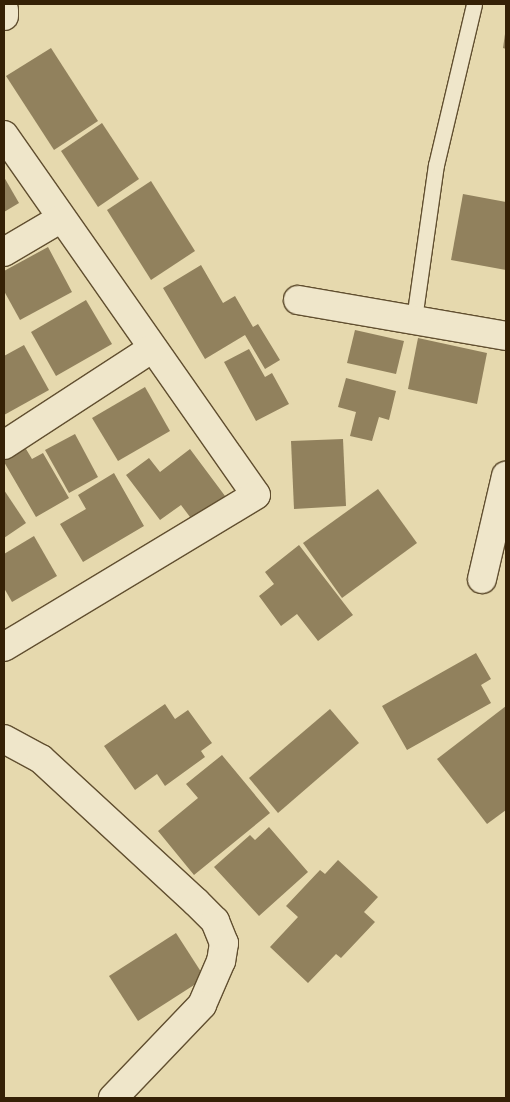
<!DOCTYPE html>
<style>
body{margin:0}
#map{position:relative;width:510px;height:1102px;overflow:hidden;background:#e6d9ae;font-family:"IM FELL Double Pica",serif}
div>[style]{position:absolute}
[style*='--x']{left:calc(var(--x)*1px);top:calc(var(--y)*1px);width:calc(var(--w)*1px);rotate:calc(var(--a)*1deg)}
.building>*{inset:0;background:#91815d}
.roads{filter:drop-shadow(1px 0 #614f30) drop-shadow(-1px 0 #614f30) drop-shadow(0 1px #614f30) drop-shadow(0 -1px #614f30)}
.lane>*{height:15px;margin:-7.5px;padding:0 7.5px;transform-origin:7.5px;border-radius:7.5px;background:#efe6ca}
.street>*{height:28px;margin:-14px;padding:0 14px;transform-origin:14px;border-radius:14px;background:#efe6ca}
span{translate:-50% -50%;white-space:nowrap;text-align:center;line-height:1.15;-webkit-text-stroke:4px #efe6ca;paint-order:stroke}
.frame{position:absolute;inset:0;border:5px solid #352106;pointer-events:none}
</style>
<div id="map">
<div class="building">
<i style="clip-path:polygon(505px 34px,506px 34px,506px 49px,503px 48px)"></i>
<i style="clip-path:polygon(51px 48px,98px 121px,54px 150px,6px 76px)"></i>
<i style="clip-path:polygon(102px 123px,139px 179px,98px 207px,61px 151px)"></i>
<i style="clip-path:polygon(4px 177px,19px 203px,4px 212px)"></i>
<i style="clip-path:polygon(151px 181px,195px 251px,151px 280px,107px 210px)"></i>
<i style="clip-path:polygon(463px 194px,506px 202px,506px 270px,451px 260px)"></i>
<i style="clip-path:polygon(48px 247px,72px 292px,20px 320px,4px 291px,4px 271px)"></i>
<i style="clip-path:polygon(201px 265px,223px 303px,235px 296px,253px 327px,258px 324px,280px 360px,265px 369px,245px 335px,205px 359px,163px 288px)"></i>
<i style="clip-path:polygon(86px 300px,112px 344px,56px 376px,31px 332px)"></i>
<i style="clip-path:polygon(355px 330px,404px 341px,396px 374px,347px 363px)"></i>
<i style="clip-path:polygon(418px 338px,487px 353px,477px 404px,408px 389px)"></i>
<i style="clip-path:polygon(24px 345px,49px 390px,4px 415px,4px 356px)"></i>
<i style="clip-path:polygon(249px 349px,265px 377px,272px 373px,289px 404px,256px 421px,224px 362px)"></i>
<i style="clip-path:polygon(346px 378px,396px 391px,389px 420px,379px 417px,372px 441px,350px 436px,356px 412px,338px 407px)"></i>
<i style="clip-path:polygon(145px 387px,170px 431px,118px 461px,92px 418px)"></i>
<i style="clip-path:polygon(75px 434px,98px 477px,69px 493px,45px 450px)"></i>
<i style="clip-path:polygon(343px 439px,346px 506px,294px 509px,291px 441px)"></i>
<i style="clip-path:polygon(23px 444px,32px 459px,43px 453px,69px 498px,36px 517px,4px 462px,4px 455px)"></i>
<i style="clip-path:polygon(190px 449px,231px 504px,199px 529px,181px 505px,160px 520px,126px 475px,149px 458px,160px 472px)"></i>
<i style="clip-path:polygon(114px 473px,144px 526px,83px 562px,60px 524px,86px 509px,78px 495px)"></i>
<i style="clip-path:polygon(378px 489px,417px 543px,342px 598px,303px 543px)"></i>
<i style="clip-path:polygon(4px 490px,26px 523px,4px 538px)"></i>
<i style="clip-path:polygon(34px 536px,57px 576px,12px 602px,4px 588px,4px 554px)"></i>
<i style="clip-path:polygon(299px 545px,353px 615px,318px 641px,297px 614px,281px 626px,259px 596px,274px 584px,265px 572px)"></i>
<i style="clip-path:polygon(476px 653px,491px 679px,481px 685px,491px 703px,407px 750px,382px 706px)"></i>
<i style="clip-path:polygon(165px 704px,175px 719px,188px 710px,212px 743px,201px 751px,205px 757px,165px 786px,157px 774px,135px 790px,104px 746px)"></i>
<i style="clip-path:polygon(506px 706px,506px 810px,487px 824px,437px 759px)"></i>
<i style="clip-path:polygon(330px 709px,359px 743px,278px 813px,249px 778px)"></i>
<i style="clip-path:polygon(222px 755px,270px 813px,194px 875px,158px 831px,198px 798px,186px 784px)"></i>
<i style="clip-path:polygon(269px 827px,308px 872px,259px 916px,214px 867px,250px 835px,255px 840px)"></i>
<i style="clip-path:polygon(338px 860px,378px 897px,364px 912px,375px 922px,341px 958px,336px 954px,308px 983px,270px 947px,298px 917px,286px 906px,320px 870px,325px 874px)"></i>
<i style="clip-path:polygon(176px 933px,205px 978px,138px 1021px,109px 976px)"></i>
</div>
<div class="roads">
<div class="lane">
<i style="--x:414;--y:319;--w:156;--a:-81.9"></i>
<i style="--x:436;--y:165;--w:165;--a:-76.7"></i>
</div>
<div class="street">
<i style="--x:4;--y:10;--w:6;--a:90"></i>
<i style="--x:4;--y:135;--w:439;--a:55"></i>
<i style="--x:256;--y:495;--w:294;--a:148.9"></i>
<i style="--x:4;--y:252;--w:65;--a:-30.5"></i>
<i style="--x:298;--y:300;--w:211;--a:9.8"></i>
<i style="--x:4;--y:445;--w:176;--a:-33.1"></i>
<i style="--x:482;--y:579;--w:106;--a:-76.9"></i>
<i style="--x:4;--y:739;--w:42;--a:28.4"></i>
<i style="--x:41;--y:759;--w:211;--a:42.7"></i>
<i style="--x:196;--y:902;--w:27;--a:45"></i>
<i style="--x:215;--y:921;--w:24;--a:68"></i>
<i style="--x:224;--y:943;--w:18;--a:99"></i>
<i style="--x:221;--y:961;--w:48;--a:113.4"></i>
<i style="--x:202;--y:1005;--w:129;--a:133.7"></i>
</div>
</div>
<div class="frame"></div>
</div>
